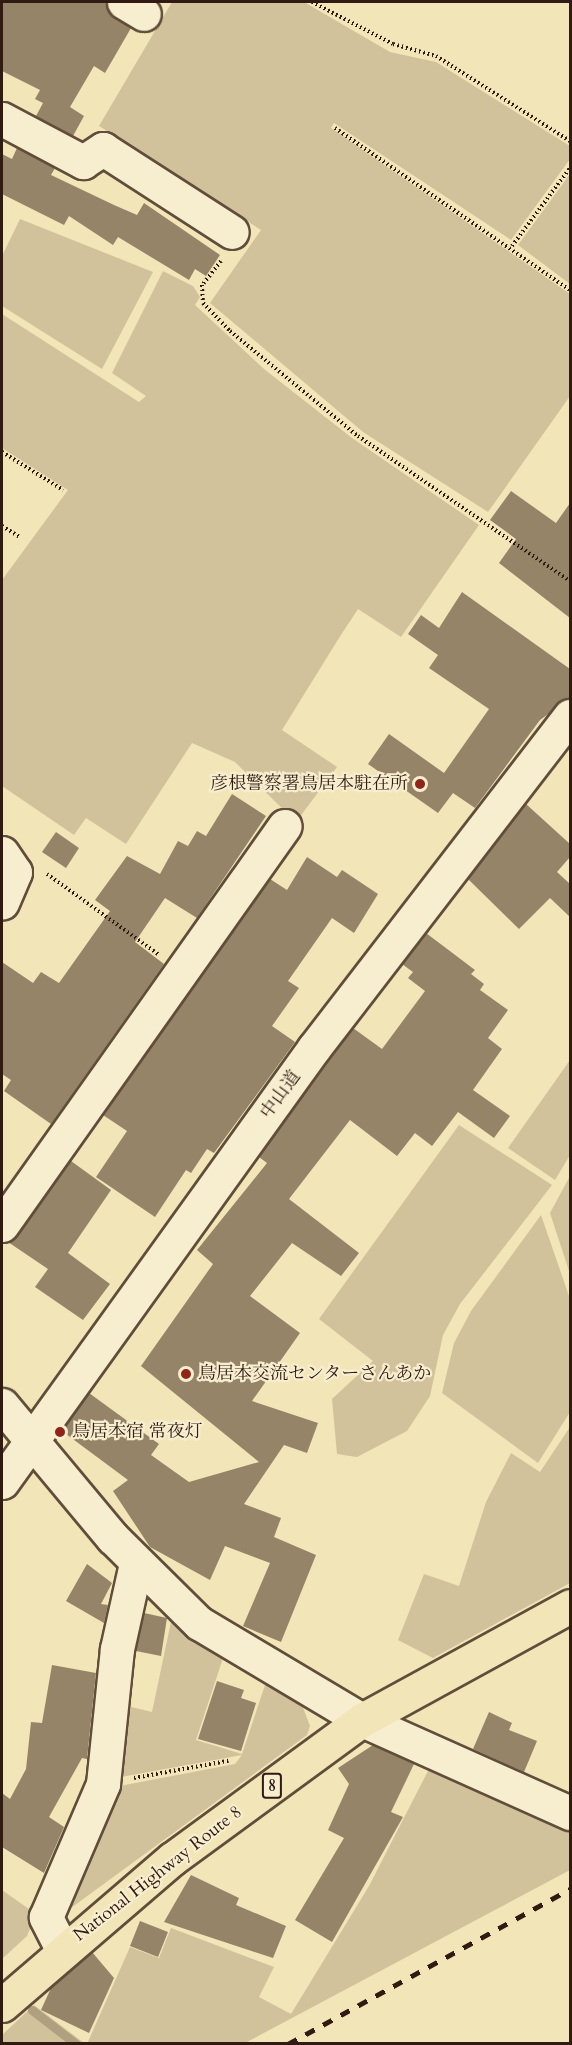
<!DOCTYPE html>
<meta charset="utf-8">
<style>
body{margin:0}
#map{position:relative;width:572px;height:2045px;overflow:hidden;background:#f2e5b7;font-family:Cardo,"Noto Serif JP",serif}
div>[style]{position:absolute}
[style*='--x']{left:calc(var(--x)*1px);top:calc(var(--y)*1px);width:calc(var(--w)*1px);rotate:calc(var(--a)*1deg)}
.green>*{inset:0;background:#d1c29b}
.stream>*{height:9px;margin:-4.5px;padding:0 4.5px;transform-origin:4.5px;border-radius:4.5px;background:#b0a07f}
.building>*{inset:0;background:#958467}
.path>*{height:4px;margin-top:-2px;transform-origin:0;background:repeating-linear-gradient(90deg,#301a11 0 1.5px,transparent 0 4.5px)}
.roads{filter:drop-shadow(2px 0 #604d3a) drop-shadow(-2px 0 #604d3a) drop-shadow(0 2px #604d3a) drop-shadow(0 -2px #604d3a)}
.minor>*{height:33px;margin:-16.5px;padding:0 16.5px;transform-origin:16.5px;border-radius:16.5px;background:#f7eed0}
.tertiary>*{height:33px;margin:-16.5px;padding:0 16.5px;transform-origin:16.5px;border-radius:16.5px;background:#f7eed0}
.trunk>*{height:33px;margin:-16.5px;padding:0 16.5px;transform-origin:16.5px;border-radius:16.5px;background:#f2e5b7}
.rail>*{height:4.5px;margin-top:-2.25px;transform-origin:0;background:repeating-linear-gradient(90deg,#301a11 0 10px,transparent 0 20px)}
.dots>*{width:16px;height:16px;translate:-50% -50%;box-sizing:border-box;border:3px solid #f7eed0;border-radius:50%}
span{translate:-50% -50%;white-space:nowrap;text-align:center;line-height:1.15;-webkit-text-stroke:4.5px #f7eed0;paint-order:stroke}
.shield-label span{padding:2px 4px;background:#f7eed0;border:2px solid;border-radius:4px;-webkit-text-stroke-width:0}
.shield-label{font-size:16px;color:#301a11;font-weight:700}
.poi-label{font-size:18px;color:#301a11}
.right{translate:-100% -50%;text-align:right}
.left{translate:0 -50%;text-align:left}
.street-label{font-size:18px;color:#301a11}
.frame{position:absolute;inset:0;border:3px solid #301a11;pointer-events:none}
</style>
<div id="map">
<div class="green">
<i style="clip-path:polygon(172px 2px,304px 2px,390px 52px,436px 62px,570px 146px,570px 159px,511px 240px,334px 123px,331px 128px,570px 294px,570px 396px,488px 512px,363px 432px,210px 303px,261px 230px,99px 126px)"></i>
<i style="clip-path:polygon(570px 174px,570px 284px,518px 245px)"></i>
<i style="clip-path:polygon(20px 219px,153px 272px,102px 369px,2px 306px,2px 256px)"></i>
<i style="clip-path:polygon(163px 271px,193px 286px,200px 297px,195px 305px,264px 369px,352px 438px,479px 525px,401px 637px,358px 609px,339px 638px,282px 730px,337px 767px,296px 822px,235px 762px,192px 743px,126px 844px,86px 818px,74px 835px,2px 786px,2px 580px,68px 490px,2px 448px,2px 314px,139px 402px,146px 396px,112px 373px)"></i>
<i style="clip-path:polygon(570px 1060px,570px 1155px,555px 1180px,508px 1148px)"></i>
<i style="clip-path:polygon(459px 1125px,552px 1185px,460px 1304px,443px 1335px,430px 1396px,407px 1431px,357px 1457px,337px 1454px,332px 1399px,373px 1361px,319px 1319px)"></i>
<i style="clip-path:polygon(570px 1176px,570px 1274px,550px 1213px)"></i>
<i style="clip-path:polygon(541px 1215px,570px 1299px,570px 1412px,538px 1463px,442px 1393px,454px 1343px,471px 1311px)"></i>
<i style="clip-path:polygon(570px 1427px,570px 1583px,433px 1658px,398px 1640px,424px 1574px,459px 1586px,486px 1502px,511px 1453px,540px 1472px)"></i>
<i style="clip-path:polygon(172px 1617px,223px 1658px,196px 1740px,242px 1754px,266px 1682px,302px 1705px,310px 1726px,307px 1735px,56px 1919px,109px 1788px,235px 1764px,242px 1755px,110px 1779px,115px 1703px,152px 1712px)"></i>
<i style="clip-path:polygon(430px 1767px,570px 1831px,570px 1870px,245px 2043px,87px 2044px,130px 1947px,159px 1958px,171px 1928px,274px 1967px,259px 1997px,291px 2014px,369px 1886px)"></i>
<i style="clip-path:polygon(2px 1890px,36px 1914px,27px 1936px,2px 1959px)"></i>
<i style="clip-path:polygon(34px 2005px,84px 2043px,2px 2043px,2px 2035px)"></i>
</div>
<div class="stream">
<i style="--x:32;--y:2010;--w:56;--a:37.7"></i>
</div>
<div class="building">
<i style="clip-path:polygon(2px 2px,105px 2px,114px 18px,131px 28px,105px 73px,94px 66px,70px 107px,84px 116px,73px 136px,36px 116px,43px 103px,35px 99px,40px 90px,2px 71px)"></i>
<i style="clip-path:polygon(17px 148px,55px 168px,51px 175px,114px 205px,137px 215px,144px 203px,220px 255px,206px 276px,195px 269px,189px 280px,118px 237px,113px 245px,69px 216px,64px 225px,2px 194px,2px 154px,12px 159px)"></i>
<i style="clip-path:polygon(511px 491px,556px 523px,570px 503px,570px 618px,499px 563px,516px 539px,490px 520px)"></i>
<i style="clip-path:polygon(462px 592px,570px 669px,570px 698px,540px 720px,475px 808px,453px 793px,438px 813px,368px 764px,389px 734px,444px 773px,489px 709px,429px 668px,438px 655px,408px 634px,421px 615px,439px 628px)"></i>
<i style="clip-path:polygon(232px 794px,266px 816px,197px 918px,165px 898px,135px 942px,164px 964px,51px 1124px,4px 1091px,11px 1080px,2px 1074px,2px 962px,33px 983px,41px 972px,59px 983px,110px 911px,95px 900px,127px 856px,160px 874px,178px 841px,188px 846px,197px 831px,206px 836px)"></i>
<i style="clip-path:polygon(526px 804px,570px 844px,570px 857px,557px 872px,570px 884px,570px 917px,550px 898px,519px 929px,468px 879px)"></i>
<i style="clip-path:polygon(56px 832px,79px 848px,66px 868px,42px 852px)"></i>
<i style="clip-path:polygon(307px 857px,337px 877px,342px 870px,378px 894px,354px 933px,332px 918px,288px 981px,299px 988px,272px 1026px,295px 1042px,214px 1153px,207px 1149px,191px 1173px,186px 1170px,155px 1217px,96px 1177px,127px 1131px,103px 1115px,270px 879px,287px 890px)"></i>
<i style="clip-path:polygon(426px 933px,475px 970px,471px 974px,484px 984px,480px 990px,508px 1010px,488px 1038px,502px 1049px,473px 1090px,510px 1116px,494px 1138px,458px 1112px,432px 1146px,415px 1133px,397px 1156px,350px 1120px,289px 1199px,359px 1253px,341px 1276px,292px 1243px,250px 1296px,300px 1333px,252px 1401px,318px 1423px,307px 1453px,284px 1445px,244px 1504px,281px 1518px,274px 1537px,316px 1555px,281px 1642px,243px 1626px,270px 1563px,225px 1546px,210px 1580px,150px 1547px,113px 1491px,128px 1480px,62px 1431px,89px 1393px,159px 1444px,151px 1455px,189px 1482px,259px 1462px,141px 1366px,213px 1264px,197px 1250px,267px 1163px,259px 1157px,329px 1059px,353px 1028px,382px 1049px,425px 991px,408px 978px,413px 972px,402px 964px)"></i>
<i style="clip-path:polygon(71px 1161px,111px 1190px,68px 1253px,110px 1284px,83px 1320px,35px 1287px,48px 1269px,8px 1242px)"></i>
<i style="clip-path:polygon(87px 1564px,112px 1583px,101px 1604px,108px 1605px,104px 1623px,66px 1601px)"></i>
<i style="clip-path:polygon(144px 1613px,167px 1618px,161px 1656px,136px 1651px)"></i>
<i style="clip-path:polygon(52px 1665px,96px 1673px,87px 1759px,82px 1758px,49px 1817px,64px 1827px,44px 1873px,2px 1847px,2px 1793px,10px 1799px,26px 1769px,31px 1722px,42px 1723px)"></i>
<i style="clip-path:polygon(217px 1681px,244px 1690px,241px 1698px,256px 1703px,241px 1751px,198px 1739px)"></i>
<i style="clip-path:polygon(489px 1712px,512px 1723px,509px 1730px,537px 1741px,524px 1772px,473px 1749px)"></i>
<i style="clip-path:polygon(373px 1745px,414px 1764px,391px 1812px,403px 1817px,332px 1942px,295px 1920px,344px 1838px,328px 1830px,349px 1784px,338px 1768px)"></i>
<i style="clip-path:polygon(191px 1875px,239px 1898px,236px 1905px,286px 1926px,273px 1958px,164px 1922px)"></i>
<i style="clip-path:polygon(140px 1921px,168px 1932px,158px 1957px,130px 1946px)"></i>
<i style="clip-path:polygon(92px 1952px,114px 1978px,89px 2033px,41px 2010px,51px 1988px)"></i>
</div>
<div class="path">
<i style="--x:312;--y:2;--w:91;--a:27.4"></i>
<i style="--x:393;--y:44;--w:45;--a:15.6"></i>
<i style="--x:436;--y:56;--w:159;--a:32.4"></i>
<i style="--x:335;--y:128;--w:285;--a:34.6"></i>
<i style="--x:512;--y:246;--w:97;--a:-53.4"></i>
<i style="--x:221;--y:261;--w:31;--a:128"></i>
<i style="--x:202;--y:285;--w:18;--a:87"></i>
<i style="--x:203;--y:303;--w:39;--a:46"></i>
<i style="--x:230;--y:331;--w:166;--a:39.4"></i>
<i style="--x:358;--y:436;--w:257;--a:34.4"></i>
<i style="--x:2;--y:452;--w:72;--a:31.9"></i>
<i style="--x:2;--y:526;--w:22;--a:32"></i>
<i style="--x:47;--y:874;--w:137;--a:35.8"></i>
<i style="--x:134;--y:1778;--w:96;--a:-10.3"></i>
</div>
<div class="roads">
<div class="minor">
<i style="--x:124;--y:2;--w:23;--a:31"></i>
<i style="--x:2;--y:119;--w:92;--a:28"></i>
<i style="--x:83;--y:162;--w:24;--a:-33"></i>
<i style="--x:103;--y:149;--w:153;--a:32.8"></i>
<i style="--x:2;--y:853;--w:23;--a:56"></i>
<i style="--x:15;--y:872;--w:33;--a:113"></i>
<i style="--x:2;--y:1225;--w:489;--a:-54.7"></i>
<i style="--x:2;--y:1482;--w:535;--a:-54.29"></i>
<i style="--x:314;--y:1048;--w:419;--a:-52.4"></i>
<i style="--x:362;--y:1720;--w:228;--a:24.1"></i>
<i style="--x:62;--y:1949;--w:36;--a:-117"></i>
<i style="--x:46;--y:1917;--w:145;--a:-66.8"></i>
<i style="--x:103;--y:1784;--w:136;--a:-84.1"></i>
<i style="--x:117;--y:1649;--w:88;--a:-77.5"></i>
</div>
<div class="tertiary">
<i style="--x:2;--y:1405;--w:173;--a:50.2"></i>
<i style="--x:113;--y:1538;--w:121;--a:44.7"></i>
<i style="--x:199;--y:1623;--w:190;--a:30.8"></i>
</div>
<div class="trunk">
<i style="--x:2;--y:2005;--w:224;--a:-40.7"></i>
<i style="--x:172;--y:1859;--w:235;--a:-36.2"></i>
<i style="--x:362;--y:1720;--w:237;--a:-28.7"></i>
</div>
</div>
<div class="rail">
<i style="--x:288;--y:2044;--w:322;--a:-28.8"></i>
</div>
<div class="dots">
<i style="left:420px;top:784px;background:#8f2418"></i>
<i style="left:186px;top:1374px;background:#8f2418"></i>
<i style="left:60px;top:1432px;background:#8f2418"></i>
</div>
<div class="shield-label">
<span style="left:272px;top:1786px">8</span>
</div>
<div class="poi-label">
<span class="right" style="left:408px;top:784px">彦根警察署鳥居本駐在所</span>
<span class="left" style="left:198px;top:1374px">鳥居本交流センターさんあか</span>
<span class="left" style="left:72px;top:1432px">鳥居本宿 常夜灯</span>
</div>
<div class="street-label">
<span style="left:281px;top:1095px;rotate:-54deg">中山道</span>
<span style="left:158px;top:1874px;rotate:-38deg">National Highway Route 8</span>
</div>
<div class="frame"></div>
</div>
